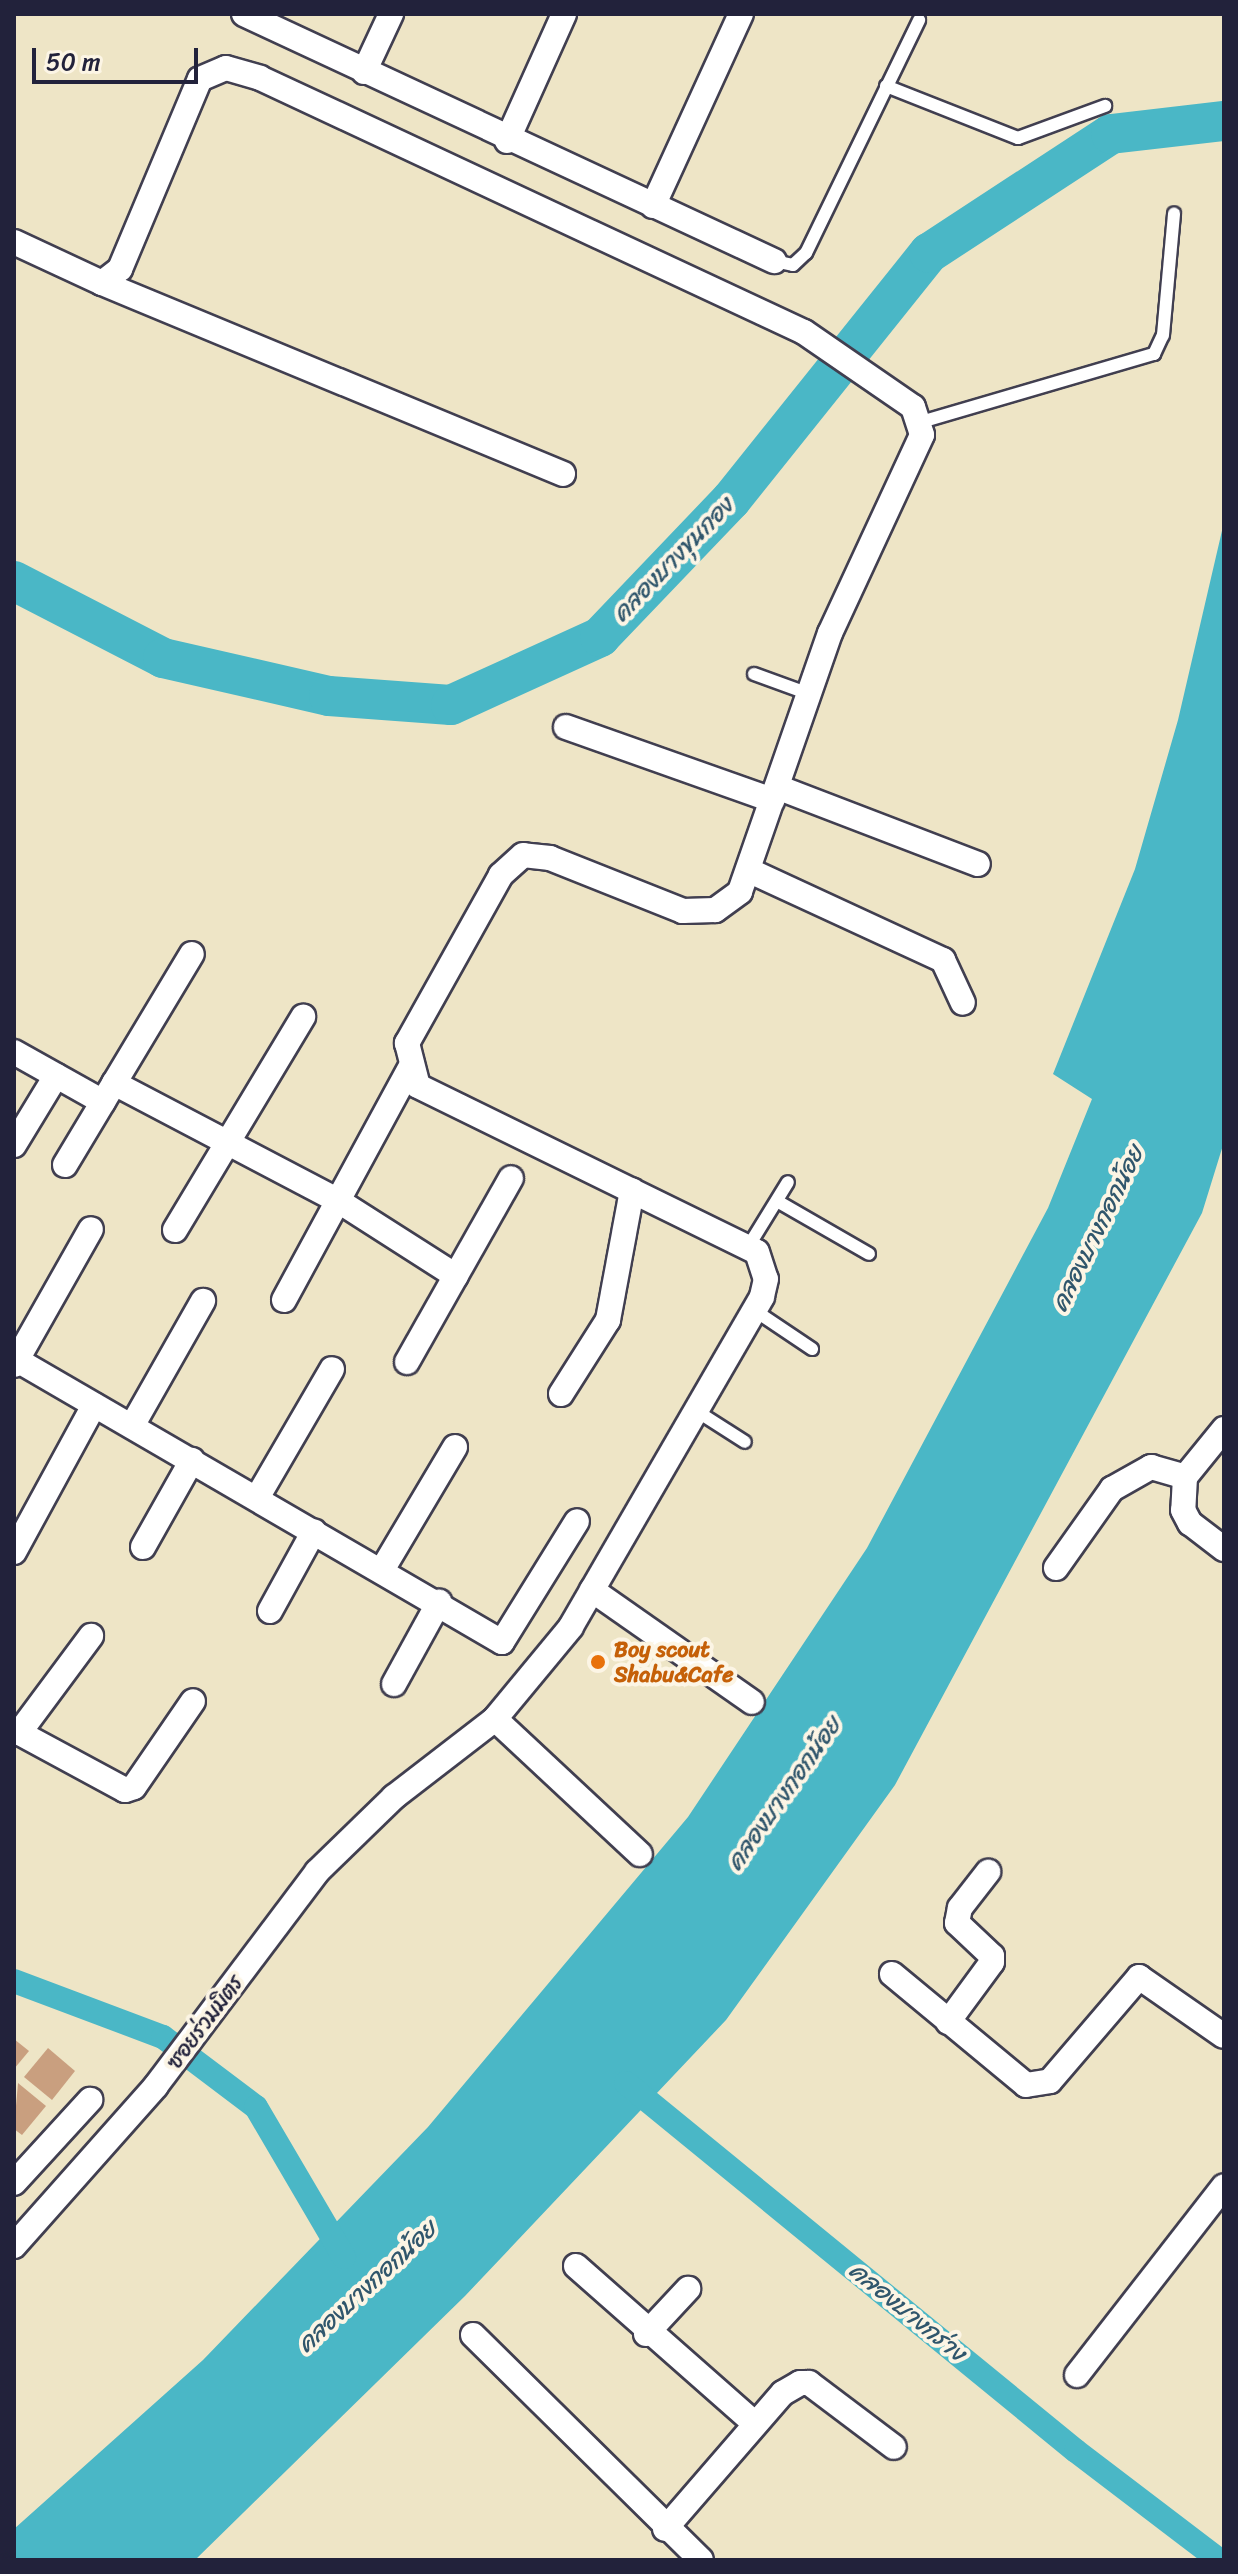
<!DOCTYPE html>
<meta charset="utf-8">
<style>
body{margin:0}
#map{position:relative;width:1238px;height:2574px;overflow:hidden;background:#eee5c6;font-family:Sriracha,"Playpen Sans Thai",sans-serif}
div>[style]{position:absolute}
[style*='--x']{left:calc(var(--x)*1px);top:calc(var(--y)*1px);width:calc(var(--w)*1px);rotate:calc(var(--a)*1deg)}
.water>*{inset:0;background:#4ab7c6}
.canal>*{height:24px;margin:-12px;padding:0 12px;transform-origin:12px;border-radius:12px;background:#4ab7c6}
.river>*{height:40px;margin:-20px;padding:0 20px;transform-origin:20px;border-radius:20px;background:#4ab7c6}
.building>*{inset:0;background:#c99f7f}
.roads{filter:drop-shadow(2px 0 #413f50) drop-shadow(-2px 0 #413f50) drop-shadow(0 2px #413f50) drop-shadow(0 -2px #413f50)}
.lane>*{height:12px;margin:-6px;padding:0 6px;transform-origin:6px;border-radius:6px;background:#fff}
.street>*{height:24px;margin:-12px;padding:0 12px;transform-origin:12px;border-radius:12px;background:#fff}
.dots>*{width:22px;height:22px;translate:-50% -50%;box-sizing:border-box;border:4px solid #fcf5e5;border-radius:50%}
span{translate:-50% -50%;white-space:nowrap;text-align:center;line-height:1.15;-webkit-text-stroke:8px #fcf5e5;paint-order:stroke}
.food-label{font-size:22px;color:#c56008;font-weight:700}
.left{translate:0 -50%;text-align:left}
.street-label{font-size:22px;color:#22223b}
.water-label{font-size:24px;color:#30566c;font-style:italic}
.frame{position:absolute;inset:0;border:16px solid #22223b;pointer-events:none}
.scale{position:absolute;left:32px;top:48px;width:166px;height:36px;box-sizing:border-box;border:4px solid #22223b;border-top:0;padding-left:10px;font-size:24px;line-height:28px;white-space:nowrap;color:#22223b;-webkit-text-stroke:6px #fcf5e5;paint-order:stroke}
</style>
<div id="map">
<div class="water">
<i style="clip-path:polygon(1224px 522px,1224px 1142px,1202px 1213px,895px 1785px,726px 2020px,465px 2296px,195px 2560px,14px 2560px,14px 2529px,203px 2360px,428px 2127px,688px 1817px,867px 1548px,1048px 1208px,1092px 1099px,1053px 1074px,1135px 869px,1178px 720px)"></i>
</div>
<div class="canal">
<i style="--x:14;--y:1981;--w:159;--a:20.6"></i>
<i style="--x:163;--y:2037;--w:116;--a:37"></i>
<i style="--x:256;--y:2107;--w:174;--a:59.6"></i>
<i style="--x:626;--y:2083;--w:581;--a:39.28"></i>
<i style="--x:1076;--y:2451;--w:180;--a:37.3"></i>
</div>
<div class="river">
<i style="--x:14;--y:581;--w:168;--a:27.3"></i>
<i style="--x:163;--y:658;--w:170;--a:12.9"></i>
<i style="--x:329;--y:696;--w:122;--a:4.2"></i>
<i style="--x:451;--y:705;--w:164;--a:-24.5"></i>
<i style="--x:600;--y:637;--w:190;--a:-46.3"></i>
<i style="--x:731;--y:500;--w:317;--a:-51.3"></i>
<i style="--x:929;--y:253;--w:217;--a:-33.2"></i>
<i style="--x:1111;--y:134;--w:114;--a:-6.6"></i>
</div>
<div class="building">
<i style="clip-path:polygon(14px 2039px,29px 2051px,14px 2069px)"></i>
<i style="clip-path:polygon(48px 2048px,75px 2071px,52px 2100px,24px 2077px)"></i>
<i style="clip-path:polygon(18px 2083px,46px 2106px,22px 2135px,14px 2129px)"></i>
</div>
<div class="roads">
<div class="lane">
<i style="--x:886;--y:86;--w:142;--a:21.5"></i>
<i style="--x:1018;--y:138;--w:93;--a:-20.2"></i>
<i style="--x:774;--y:261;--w:19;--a:12"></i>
<i style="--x:793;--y:265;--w:18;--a:-43"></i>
<i style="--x:806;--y:253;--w:259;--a:-64.1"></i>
<i style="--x:921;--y:422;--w:243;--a:-16.3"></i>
<i style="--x:1154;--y:354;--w:21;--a:-65"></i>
<i style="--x:1163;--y:335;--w:122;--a:-84.8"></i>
<i style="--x:754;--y:674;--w:59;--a:20"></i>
<i style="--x:777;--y:1201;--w:106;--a:29.9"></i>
<i style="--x:748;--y:1247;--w:76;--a:-58.4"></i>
<i style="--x:754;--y:1310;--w:70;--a:33.9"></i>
<i style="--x:695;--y:1410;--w:59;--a:32.6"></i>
</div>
<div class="street">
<i style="--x:244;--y:14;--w:585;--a:24.99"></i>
<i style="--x:364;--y:72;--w:64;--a:-65"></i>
<i style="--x:507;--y:141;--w:139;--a:-65.8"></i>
<i style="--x:653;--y:206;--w:211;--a:-65.4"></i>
<i style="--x:14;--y:242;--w:97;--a:25"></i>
<i style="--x:102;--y:283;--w:23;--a:-38"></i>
<i style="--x:120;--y:269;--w:206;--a:-67.2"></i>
<i style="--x:200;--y:79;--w:28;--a:-23"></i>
<i style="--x:226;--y:68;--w:35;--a:16"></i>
<i style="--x:260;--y:78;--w:600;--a:25.03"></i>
<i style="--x:804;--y:332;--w:132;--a:34.5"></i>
<i style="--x:913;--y:407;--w:29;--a:72"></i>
<i style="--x:922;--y:435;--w:218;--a:114.9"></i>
<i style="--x:830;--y:633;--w:274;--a:109.2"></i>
<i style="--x:740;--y:892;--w:31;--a:144"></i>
<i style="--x:715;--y:910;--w:32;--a:178"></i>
<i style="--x:683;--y:911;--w:143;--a:-158.3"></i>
<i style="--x:550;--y:858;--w:27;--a:-174"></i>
<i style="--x:523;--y:855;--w:30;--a:138"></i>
<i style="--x:501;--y:875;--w:193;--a:119.2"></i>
<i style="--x:407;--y:1043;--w:44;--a:75.7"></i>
<i style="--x:418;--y:1086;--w:377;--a:26.1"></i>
<i style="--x:757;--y:1252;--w:28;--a:72"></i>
<i style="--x:766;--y:1279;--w:18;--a:103"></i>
<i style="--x:762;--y:1297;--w:381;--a:120.1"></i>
<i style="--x:571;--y:1627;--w:119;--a:129.6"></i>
<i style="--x:495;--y:1719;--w:128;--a:142.3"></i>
<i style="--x:394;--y:1797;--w:107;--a:135.8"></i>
<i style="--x:317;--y:1872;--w:268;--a:127"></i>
<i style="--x:156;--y:2086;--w:214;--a:131.6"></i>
<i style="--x:102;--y:283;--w:499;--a:22.5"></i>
<i style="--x:566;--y:727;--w:219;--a:19.5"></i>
<i style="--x:777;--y:787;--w:215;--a:21"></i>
<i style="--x:748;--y:870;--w:215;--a:24.8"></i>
<i style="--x:943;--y:960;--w:47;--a:65.1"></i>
<i style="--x:14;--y:1052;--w:102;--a:29.3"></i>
<i style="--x:114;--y:1083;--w:252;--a:27.7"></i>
<i style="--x:337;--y:1200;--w:141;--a:32.6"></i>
<i style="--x:14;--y:1145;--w:81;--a:-58.7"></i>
<i style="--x:65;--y:1165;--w:246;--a:-59"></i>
<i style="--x:175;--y:1230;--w:249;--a:-59"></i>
<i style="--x:284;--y:1300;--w:268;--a:-61.5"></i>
<i style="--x:17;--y:1360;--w:561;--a:30.18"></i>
<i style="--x:502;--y:1642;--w:142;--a:-58.2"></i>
<i style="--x:407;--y:1362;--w:211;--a:-60.5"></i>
<i style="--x:14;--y:1365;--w:156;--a:-60.5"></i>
<i style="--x:561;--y:1394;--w:88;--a:-57.6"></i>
<i style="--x:608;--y:1320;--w:132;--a:-79.5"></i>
<i style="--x:132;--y:1426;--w:144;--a:-60.4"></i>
<i style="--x:1224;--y:1429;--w:62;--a:129.1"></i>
<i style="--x:1185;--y:1477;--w:33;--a:93"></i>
<i style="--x:1183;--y:1510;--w:15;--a:62"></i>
<i style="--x:1190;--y:1523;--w:43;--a:37.4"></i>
<i style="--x:257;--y:1498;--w:149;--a:-59.8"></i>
<i style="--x:143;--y:1547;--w:100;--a:-60.6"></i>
<i style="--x:14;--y:1552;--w:167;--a:-61.4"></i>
<i style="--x:1056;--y:1568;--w:97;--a:-54.7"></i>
<i style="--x:1112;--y:1489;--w:45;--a:-29.4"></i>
<i style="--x:1151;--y:1467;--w:35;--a:16"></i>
<i style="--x:382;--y:1570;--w:143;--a:-59.3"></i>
<i style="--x:592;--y:1590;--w:195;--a:35"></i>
<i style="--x:270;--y:1611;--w:91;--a:-61.2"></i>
<i style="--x:394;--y:1684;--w:94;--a:-61.2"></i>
<i style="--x:495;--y:1719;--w:198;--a:43"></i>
<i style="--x:14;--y:1730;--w:126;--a:28.4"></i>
<i style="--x:125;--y:1790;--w:9;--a:-18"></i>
<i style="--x:134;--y:1787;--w:104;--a:-55.5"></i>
<i style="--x:19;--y:1733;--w:121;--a:-53.4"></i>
<i style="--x:892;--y:1974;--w:174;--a:39.6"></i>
<i style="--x:1026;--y:2085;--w:24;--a:-9"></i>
<i style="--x:1050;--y:2081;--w:137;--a:-49.4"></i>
<i style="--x:1139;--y:1977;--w:103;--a:34.8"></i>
<i style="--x:948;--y:2022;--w:74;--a:-53.7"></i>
<i style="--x:992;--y:1962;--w:6;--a:-90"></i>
<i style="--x:992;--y:1956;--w:48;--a:-136.7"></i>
<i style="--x:957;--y:1923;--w:15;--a:-79"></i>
<i style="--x:960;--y:1908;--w:46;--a:-52.1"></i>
<i style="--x:14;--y:2183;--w:113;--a:-47.5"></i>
<i style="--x:576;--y:2266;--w:239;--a:41.4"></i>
<i style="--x:646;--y:2334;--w:62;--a:-47"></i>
<i style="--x:473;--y:2335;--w:320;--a:44.6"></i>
<i style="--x:1077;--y:2375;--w:239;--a:-52.1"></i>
<i style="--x:665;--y:2529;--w:180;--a:-49.1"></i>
<i style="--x:783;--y:2393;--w:20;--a:-30"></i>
<i style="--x:800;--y:2383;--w:9;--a:0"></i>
<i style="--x:809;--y:2383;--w:106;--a:37"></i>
</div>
</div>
<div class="dots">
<i style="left:598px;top:1662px;background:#e8710a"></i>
</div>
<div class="food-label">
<span class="left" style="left:614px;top:1662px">Boy scout<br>Shabu&amp;Cafe</span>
</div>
<div class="street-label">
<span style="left:205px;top:2022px;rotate:-53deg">ซอยร่วมมิตร</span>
</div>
<div class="water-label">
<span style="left:673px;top:560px;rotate:-46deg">คลองบางขุนกอง</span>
<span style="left:1098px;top:1229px;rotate:-64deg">คลองบางกอกน้อย</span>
<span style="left:784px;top:1794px;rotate:-55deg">คลองบางกอกน้อย</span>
<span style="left:367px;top:2287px;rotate:-43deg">คลองบางกอกน้อย</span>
<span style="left:907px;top:2312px;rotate:39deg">คลองบางกร่าง</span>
</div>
<div class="frame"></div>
<div class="scale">50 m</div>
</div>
